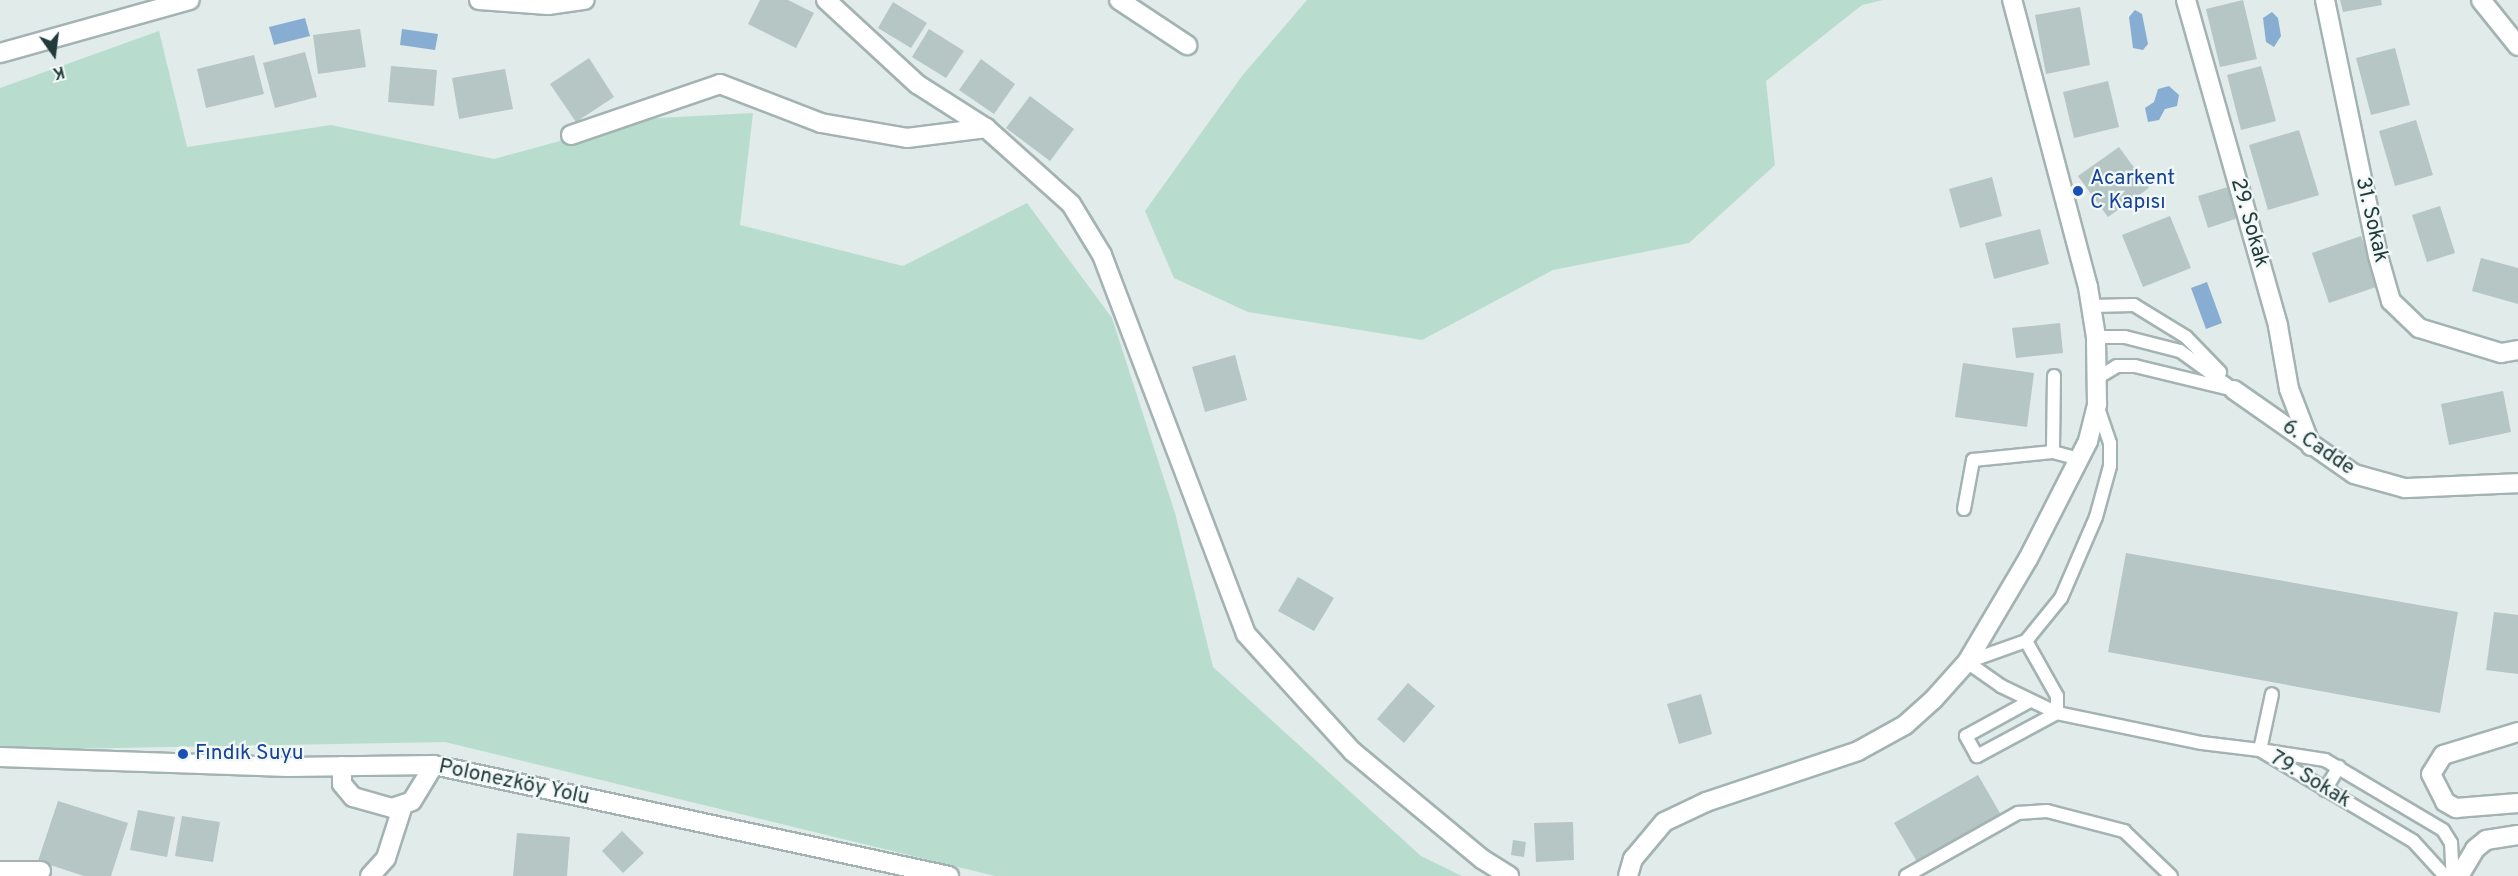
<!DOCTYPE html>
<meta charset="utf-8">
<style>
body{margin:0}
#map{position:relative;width:2518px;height:876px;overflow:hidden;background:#e0ebea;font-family:Overpass,sans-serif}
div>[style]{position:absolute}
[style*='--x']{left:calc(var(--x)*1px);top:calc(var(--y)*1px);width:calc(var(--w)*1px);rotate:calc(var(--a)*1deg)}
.green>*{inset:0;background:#b8ddce}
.water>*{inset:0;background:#87aed2}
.building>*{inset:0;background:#b5c6c4}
.roads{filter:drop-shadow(2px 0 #a3b3b2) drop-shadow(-2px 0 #a3b3b2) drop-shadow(0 2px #a3b3b2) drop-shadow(0 -2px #a3b3b2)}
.lane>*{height:12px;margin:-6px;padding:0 6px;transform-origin:6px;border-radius:6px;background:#fff}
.street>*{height:18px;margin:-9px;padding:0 9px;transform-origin:9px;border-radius:9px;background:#fff}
.secondary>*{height:18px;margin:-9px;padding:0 9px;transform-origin:9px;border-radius:9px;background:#fff}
.dots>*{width:16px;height:16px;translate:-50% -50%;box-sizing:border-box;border:3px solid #f1f8f6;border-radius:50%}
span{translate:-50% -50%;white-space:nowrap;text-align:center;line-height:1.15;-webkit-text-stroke:4.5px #f1f8f6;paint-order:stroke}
.transit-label{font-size:21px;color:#164399}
.left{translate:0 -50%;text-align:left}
.street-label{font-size:21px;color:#213b3c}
.north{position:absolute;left:24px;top:24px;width:60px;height:60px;-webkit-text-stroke:4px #f1f8f6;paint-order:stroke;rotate:166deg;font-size:16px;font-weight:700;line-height:24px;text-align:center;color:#213b3c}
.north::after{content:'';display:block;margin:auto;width:21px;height:27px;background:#213b3c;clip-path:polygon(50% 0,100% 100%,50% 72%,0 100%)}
</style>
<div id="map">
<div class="green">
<i style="clip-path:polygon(1307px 0,1883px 0,1862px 5px,1766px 81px,1775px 165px,1689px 243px,1553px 270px,1422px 340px,1248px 312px,1174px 278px,1145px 211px,1242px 76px)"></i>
<i style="clip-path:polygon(159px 31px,187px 147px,331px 125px,494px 159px,640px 119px,753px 113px,740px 225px,903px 266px,1027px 203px,1112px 318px,1175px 513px,1213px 667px,1421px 856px,1462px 876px,995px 876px,445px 742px,0 750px,0 88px)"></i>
</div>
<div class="water">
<i style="clip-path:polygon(2135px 10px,2142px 14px,2148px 44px,2143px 50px,2133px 48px,2129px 17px)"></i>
<i style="clip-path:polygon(2272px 12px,2278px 18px,2281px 36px,2274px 47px,2266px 42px,2263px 18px)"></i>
<i style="clip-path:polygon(305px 18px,310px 36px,274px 45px,269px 27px)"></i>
<i style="clip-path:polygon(402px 29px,438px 34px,435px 50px,400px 45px)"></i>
<i style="clip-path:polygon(2169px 86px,2179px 95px,2177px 106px,2165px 109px,2159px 120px,2148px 122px,2145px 108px,2154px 102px,2158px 89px)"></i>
<i style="clip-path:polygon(2207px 282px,2222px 323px,2206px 329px,2191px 288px)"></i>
</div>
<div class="building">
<i style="clip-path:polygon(760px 0,788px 0,814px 13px,796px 48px,748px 24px)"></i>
<i style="clip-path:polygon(2243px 0,2257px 59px,2220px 67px,2206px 9px)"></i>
<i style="clip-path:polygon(2340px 0,2381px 0,2382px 5px,2343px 12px)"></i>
<i style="clip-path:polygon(893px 2px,927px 23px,911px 48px,878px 28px)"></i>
<i style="clip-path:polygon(2080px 7px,2090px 65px,2046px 74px,2035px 15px)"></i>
<i style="clip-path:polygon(360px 29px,366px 67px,318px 74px,313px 35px)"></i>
<i style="clip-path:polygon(929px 29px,964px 51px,946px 78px,912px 57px)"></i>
<i style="clip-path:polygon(2395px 48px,2410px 105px,2371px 115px,2356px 58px)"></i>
<i style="clip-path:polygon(305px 52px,317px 97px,275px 108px,263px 63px)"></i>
<i style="clip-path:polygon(254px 55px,264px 94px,206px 108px,197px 69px)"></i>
<i style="clip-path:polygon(589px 58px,614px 97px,576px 122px,550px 84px)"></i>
<i style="clip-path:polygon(981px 59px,1015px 84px,994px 114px,959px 90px)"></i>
<i style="clip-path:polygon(391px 66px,437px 70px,434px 106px,388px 102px)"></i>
<i style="clip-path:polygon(2261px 66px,2276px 121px,2241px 130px,2227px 75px)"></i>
<i style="clip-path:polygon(505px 69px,513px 109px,459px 119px,452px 78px)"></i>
<i style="clip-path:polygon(2108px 81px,2119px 127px,2074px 138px,2063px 92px)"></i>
<i style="clip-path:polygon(1030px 96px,1074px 129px,1050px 161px,1006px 128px)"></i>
<i style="clip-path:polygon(2416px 120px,2433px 175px,2395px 186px,2379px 131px)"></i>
<i style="clip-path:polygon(2299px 130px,2319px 195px,2268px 210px,2249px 145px)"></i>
<i style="clip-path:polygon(2119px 147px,2149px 188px,2108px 217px,2078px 176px)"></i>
<i style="clip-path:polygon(1992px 177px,2002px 216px,1960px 228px,1949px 189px)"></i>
<i style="clip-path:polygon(2228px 187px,2238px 218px,2208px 228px,2198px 196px)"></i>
<i style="clip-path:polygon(2440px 206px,2455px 253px,2427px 262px,2412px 215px)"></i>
<i style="clip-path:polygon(2170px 216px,2191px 268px,2143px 287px,2122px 235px)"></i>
<i style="clip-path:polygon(2040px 229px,2049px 264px,1994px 279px,1985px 243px)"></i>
<i style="clip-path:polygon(2361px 236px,2379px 286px,2329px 303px,2312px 253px)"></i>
<i style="clip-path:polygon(2481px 258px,2518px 268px,2518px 304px,2472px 291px)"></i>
<i style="clip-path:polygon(2060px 323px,2063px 353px,2016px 358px,2012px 328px)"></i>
<i style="clip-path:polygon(1235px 355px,1247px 400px,1205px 412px,1192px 367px)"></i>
<i style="clip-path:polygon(1963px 363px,2034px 373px,2027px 427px,1955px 417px)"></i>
<i style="clip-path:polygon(2503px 391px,2511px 432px,2449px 445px,2441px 404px)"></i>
<i style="clip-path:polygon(2126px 553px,2458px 612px,2440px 713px,2108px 652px)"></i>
<i style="clip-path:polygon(1298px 577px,1334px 598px,1314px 631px,1278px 611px)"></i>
<i style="clip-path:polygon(2494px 612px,2518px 615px,2518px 674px,2486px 670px)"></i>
<i style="clip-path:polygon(1408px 683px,1435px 706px,1404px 743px,1377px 719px)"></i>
<i style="clip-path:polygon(1701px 694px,1712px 734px,1679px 744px,1667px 704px)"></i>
<i style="clip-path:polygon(1978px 775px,2008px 827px,1925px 875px,1894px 823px)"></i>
<i style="clip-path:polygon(58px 801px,128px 823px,111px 876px,84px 876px,38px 861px)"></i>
<i style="clip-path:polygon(138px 810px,175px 817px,167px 857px,130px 850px)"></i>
<i style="clip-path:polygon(182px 816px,220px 822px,213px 862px,175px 856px)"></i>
<i style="clip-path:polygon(1573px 822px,1574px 860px,1536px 862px,1534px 823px)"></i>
<i style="clip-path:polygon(622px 831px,644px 853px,623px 873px,602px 851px)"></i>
<i style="clip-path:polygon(517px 833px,570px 837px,567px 876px,513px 876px)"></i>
<i style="clip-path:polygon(1513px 840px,1526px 842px,1524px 857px,1511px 855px)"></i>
</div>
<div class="roads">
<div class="lane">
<i style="--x:2091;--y:306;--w:43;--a:-1.3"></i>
<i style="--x:2134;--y:305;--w:61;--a:31.6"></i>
<i style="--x:2186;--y:337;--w:49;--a:45.8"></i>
<i style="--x:2096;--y:337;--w:29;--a:0"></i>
<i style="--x:2125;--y:337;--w:57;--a:14.3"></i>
<i style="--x:2180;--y:351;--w:67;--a:35.8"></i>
<i style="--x:2234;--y:390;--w:102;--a:-166.4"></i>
<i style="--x:2135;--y:366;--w:18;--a:180"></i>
<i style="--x:2117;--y:366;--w:23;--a:149"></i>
<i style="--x:2054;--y:376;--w:76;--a:90.8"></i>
<i style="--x:2053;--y:452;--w:27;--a:15"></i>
<i style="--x:1964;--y:509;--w:50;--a:-79.6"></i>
<i style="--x:1973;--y:460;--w:80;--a:-5.7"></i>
<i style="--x:2026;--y:641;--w:63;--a:60.6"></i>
<i style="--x:2057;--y:696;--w:17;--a:90"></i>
<i style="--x:2057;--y:713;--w:91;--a:151.7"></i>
<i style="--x:1977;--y:756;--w:23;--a:-119"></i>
<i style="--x:1966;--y:736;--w:73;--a:-28.7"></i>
<i style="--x:1967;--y:662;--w:42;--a:35.2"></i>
<i style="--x:2001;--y:686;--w:62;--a:25.7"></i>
<i style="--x:2057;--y:713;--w:148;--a:11.7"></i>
<i style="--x:2202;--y:743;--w:58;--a:6.9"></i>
<i style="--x:2260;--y:750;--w:57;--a:-77.9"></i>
<i style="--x:1967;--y:662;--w:63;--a:-19.6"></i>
<i style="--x:2026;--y:641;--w:55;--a:-50.9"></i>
<i style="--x:2061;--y:598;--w:88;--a:-66.6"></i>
<i style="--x:2096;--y:517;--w:53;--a:-74.6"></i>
<i style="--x:2110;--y:466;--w:23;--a:-90"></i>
<i style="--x:2110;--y:443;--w:40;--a:-108.9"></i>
<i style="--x:2325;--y:790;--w:27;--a:-59"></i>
<i style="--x:1906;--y:876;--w:129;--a:-29.4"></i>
<i style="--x:2018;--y:813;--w:29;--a:-4"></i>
<i style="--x:2047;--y:811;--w:80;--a:14.6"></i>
<i style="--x:2124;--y:831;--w:65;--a:43.8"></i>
<i style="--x:2445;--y:876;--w:47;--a:-132.4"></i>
<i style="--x:2413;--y:841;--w:178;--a:-149.3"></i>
<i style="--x:2260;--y:750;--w:66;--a:8.7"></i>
<i style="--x:2325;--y:760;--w:137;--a:30.7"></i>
<i style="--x:2443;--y:830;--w:15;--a:58"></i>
<i style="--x:2451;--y:843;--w:33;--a:87"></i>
</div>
<div class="street">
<i style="--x:1119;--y:0;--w:82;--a:33.5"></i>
<i style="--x:2186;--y:0;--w:339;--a:74.2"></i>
<i style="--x:2278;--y:326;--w:64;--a:80.1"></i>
<i style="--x:2289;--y:389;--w:61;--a:68.9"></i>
<i style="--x:2325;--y:0;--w:261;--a:78.3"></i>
<i style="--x:2378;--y:256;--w:47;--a:73.9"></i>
<i style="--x:2391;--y:301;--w:39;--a:44"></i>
<i style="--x:2419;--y:328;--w:86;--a:17"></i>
<i style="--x:2501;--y:353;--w:17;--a:-10"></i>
<i style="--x:2481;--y:0;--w:59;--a:51.2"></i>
<i style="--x:571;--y:135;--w:157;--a:-18.9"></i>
<i style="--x:720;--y:84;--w:108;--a:21.1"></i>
<i style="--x:821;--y:123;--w:87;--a:9.9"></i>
<i style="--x:907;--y:138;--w:80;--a:-7.2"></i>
<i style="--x:2234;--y:390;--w:146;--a:35"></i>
<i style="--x:2354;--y:474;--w:53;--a:15.4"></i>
<i style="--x:2405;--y:488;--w:113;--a:-2.5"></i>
<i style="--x:2518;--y:732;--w:78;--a:163"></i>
<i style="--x:2443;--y:755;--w:22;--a:122"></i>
<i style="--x:2431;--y:774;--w:31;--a:63"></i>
<i style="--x:2445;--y:802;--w:13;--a:29"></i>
<i style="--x:2456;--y:808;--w:62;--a:-4.6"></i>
<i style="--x:342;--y:766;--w:18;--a:90"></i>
<i style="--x:342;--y:784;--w:17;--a:50"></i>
<i style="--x:353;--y:797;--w:41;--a:15.8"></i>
<i style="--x:392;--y:808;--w:21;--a:-19"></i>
<i style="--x:412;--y:801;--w:42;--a:-58.6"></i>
<i style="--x:0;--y:871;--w:41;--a:0"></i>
<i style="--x:370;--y:876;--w:24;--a:-48"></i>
<i style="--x:386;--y:858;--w:56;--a:-72.2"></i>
<i style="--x:2459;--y:876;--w:31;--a:-59"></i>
<i style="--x:2475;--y:849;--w:14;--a:-39"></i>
<i style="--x:2486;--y:840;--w:32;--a:-9"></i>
</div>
<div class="secondary">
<i style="--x:479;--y:0;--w:69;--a:4.1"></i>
<i style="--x:548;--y:5;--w:37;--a:-8"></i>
<i style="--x:826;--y:0;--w:124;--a:42.7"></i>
<i style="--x:917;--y:84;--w:82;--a:32.5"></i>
<i style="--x:986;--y:128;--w:114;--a:41.8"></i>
<i style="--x:1071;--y:204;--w:60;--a:58.7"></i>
<i style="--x:1102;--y:255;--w:405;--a:69.2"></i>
<i style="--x:1246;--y:634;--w:158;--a:47.8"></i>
<i style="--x:1352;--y:751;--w:169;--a:39.7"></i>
<i style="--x:1482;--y:859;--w:32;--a:32"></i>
<i style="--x:0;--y:53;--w:197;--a:-15.6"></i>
<i style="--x:0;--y:757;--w:288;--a:2"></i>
<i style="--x:288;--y:767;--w:146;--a:-0.8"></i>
<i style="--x:434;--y:765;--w:527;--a:12.16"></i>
<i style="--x:1628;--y:876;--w:18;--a:-74"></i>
<i style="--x:1633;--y:859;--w:48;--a:-50"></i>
<i style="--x:1664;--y:822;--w:47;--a:-25.5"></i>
<i style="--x:1706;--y:802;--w:160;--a:-18.5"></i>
<i style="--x:1858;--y:751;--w:54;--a:-29"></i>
<i style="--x:1905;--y:725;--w:38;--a:-42"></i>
<i style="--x:1933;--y:700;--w:51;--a:-48.2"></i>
<i style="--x:1967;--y:662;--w:120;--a:-59.4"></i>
<i style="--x:2028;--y:559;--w:132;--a:-63"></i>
<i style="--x:2088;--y:441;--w:38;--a:-76"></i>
<i style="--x:2097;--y:404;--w:67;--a:-90.9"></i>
<i style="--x:2096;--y:337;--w:51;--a:-99.1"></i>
<i style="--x:2088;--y:287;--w:297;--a:-104.8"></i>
</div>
</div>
<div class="dots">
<i style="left:2078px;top:191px;background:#1a4fb4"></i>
<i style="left:183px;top:754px;background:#1a4fb4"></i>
</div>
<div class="transit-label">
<span class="left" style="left:2090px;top:191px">Acarkent<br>C Kapısı</span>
<span class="left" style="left:195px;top:754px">Fındık Suyu</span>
</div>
<div class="street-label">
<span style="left:2371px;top:220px;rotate:77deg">31. Sokak</span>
<span style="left:2249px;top:223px;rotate:74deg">29. Sokak</span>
<span style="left:2318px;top:448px;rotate:34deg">6. Cadde</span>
<span style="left:2310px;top:780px;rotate:31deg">79. Sokak</span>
<span style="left:514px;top:783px;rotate:12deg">Polonezköy Yolu</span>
</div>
<div class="north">K</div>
</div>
